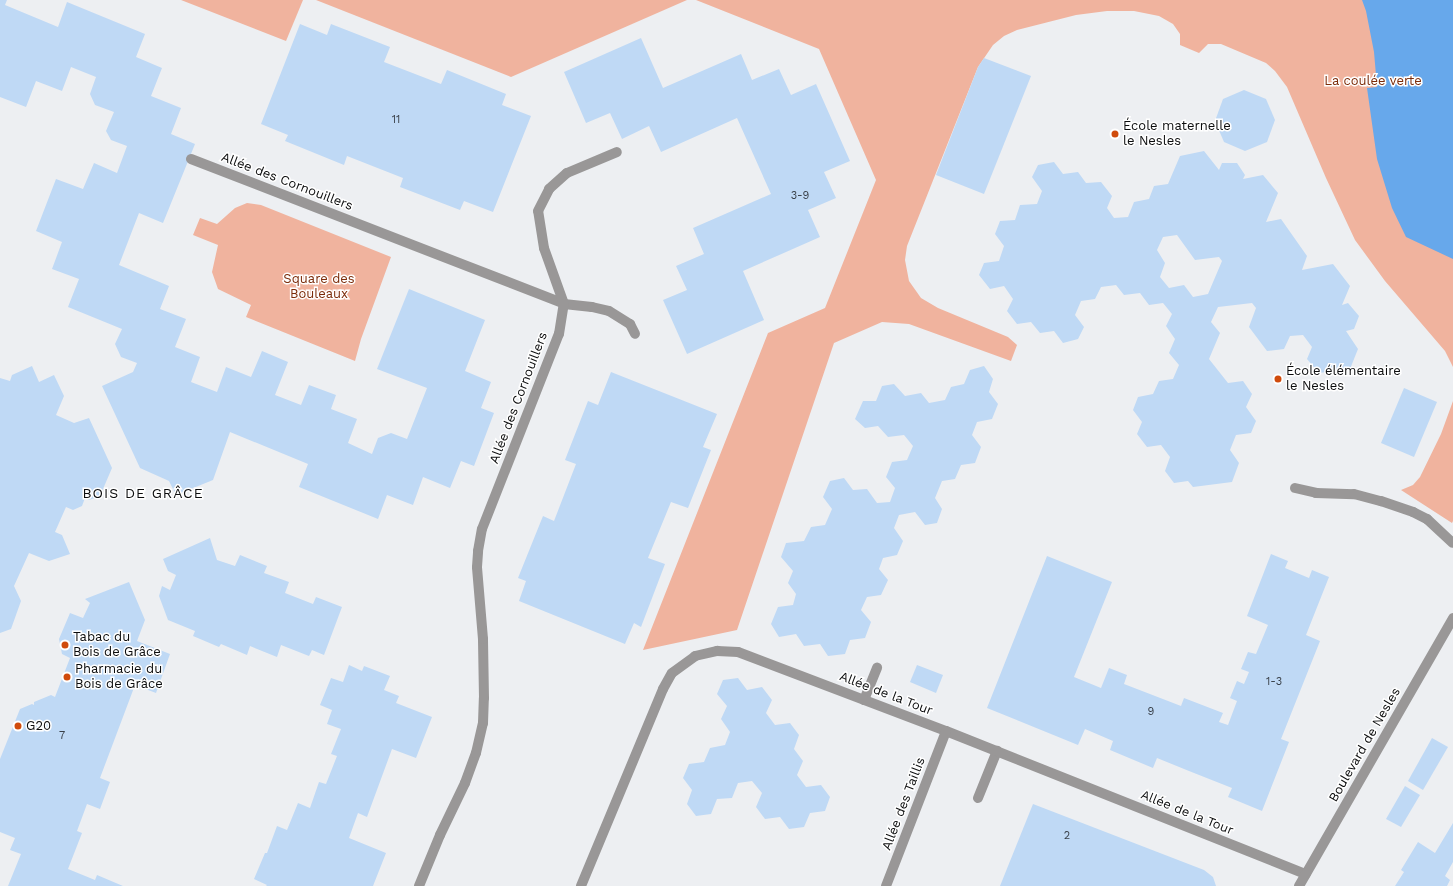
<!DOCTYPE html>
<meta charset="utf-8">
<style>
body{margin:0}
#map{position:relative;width:1453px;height:886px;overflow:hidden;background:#edeff2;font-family:"Work Sans",sans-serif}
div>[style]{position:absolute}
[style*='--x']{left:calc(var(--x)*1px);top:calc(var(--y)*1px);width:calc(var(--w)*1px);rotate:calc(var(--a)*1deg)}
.green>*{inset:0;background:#f0b39e}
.water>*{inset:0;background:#67a8eb}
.building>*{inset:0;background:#bfd9f5}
.minor>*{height:10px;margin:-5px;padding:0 5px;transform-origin:5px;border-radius:5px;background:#999797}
.dots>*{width:11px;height:11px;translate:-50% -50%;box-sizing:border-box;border:2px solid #fff;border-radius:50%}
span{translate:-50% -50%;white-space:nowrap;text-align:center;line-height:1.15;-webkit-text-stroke:3px #fff;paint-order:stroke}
.number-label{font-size:11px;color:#383f47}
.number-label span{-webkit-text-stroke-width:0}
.park-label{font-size:13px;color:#7c2c0a}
.poi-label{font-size:13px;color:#0b0c0d}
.left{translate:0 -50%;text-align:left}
.street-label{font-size:13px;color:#0b0c0d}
.neighbourhood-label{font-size:14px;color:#0b0c0d;letter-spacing:1px}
</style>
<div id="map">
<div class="green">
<i style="clip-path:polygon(181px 0,303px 0,286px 41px)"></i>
<i style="clip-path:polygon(316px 0,687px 0,511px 77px)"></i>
<i style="clip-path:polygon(696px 0,1453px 0,1453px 367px,1445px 351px,1385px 281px,1355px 240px,1326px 178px,1287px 87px,1275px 71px,1266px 63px,1221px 44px,1208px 44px,1199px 53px,1180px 45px,1180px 34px,1173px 24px,1159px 16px,1134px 11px,1107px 11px,1076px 15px,1017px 30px,1004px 36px,993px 45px,978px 67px,907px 246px,905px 260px,909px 281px,921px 298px,938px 308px,1008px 337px,1017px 345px,1011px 361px,909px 324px,882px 322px,834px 343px,737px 630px,643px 650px,768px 333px,825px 308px,876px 180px,819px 49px)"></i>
<i style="clip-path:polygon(247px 203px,261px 205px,391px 257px,361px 339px,355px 361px,246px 317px,251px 305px,218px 289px,212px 272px,218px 245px,193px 235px,200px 218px,217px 224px,235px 208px)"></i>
<i style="clip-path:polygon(1453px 401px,1453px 521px,1452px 523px,1401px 490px,1413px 485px,1420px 477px,1441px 434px)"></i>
</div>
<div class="water">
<i style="clip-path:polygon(1362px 0,1453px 0,1453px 259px,1406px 237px,1392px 208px,1377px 159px,1367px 88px,1377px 87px,1374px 52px,1366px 11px)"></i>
</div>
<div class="building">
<i style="clip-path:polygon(0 0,7px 0,5px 5px,58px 27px,67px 2px,145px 34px,136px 57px,162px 68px,151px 96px,181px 108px,171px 134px,195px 144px,163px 223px,139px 213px,119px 265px,169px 286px,160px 309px,186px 319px,175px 347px,200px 357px,191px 382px,217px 392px,226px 367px,251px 377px,262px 351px,288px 362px,275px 395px,301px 405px,309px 385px,336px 395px,331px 409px,357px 419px,348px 443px,372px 454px,378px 438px,391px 433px,407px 439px,427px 388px,377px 369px,409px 289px,485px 320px,465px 371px,491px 382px,481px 408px,494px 413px,474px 466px,461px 461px,450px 488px,423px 477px,413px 505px,387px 495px,378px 519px,299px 487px,308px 464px,230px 432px,213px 480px,176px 495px,169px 481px,140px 468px,102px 386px,133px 372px,137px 363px,121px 357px,115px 344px,122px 329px,68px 307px,79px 279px,52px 269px,62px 242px,36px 231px,56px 179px,83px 189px,94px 163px,117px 173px,127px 146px,111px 140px,106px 131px,114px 112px,95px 105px,90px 94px,96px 77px,71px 67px,62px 91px,36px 81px,26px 107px,0 97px)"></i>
<i style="clip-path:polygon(300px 24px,327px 35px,331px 24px,390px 47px,384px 62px,441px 84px,447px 70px,506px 94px,502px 105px,531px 116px,493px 212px,464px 201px,460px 210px,400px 187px,403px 178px,347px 156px,344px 165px,285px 141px,288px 135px,261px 124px)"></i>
<i style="clip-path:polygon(641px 38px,663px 88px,741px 54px,752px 80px,779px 69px,791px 95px,816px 84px,850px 161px,824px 172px,836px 198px,808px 210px,820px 237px,743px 271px,764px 320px,687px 354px,663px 300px,687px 290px,676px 266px,704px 254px,693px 228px,771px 194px,737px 118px,661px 152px,649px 126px,622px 139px,610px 113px,586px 123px,564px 72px)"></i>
<i style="clip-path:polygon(984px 58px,1031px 76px,984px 194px,936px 175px,978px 67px)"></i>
<i style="clip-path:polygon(1244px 90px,1266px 99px,1275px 120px,1267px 142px,1245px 151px,1224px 142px,1215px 121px,1223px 99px)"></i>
<i style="clip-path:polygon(evenodd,1204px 151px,1219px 170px,1222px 163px,1237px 163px,1245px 175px,1243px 179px,1263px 175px,1278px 193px,1266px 222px,1281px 219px,1307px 256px,1302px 270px,1333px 264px,1350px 286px,1342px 305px,1348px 303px,1359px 316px,1354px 329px,1346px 331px,1358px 349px,1350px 369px,1319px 373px,1307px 359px,1312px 347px,1303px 335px,1290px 336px,1284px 349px,1267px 351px,1249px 327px,1256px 308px,1252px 303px,1218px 307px,1211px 322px,1220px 333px,1209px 359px,1228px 383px,1243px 381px,1252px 394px,1246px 407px,1256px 421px,1251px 433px,1236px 435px,1230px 450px,1239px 463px,1232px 482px,1193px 487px,1188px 481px,1174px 483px,1165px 471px,1170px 457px,1161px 445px,1147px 447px,1137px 434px,1142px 422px,1133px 410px,1138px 397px,1153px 394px,1159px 381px,1173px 379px,1179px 365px,1169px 353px,1175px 339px,1166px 326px,1172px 314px,1163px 303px,1149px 305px,1140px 293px,1124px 295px,1116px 285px,1101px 287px,1095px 299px,1081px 301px,1075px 315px,1084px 327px,1078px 339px,1063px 343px,1054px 331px,1040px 333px,1031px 322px,1017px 324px,1007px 311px,1013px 299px,1004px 286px,990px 289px,979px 275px,984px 263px,999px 261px,1004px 246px,995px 234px,1000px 221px,1015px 220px,1020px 205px,1037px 204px,1042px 191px,1032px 177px,1038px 165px,1054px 162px,1063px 174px,1078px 172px,1086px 183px,1101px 182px,1112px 196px,1107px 208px,1114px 218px,1128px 217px,1134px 202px,1149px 199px,1154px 186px,1168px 184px,1180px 156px,1204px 151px,1177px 235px,1195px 260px,1219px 257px,1222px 261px,1208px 294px,1193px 297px,1184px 285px,1169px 288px,1160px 277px,1165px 263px,1157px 250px,1163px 237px,1177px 235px)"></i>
<i style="clip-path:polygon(32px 366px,39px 382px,54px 375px,64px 396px,56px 415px,74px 423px,89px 418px,112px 468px,100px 496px,89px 500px,85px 498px,82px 506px,73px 510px,66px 507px,55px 532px,62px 535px,70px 554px,49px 561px,29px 553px,14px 586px,21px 601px,11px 629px,0 633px,0 378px,10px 381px,12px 375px)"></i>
<i style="clip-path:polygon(984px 366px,993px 379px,989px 392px,998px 404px,992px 419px,977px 422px,972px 435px,981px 447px,975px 463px,961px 465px,955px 479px,942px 481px,935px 498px,942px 509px,937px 523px,925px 525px,915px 512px,899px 515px,894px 528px,903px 541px,897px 555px,883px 558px,879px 569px,888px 580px,881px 595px,867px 597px,861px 610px,871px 622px,865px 638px,850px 640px,845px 654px,828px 656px,820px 644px,804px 646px,796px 634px,779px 637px,771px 624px,778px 607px,793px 605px,796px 594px,788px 583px,793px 571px,781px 557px,786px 543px,804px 541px,811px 527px,825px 525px,832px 509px,823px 497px,830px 481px,844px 478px,853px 490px,867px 489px,877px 503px,890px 502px,895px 488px,886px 477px,892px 462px,907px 460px,913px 446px,904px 435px,888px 437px,878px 426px,865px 428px,855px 419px,863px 401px,876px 401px,882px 386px,894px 384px,905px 396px,921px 393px,929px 403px,945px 400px,951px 387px,964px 384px,970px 370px)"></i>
<i style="clip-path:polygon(611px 372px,717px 414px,703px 447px,711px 450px,688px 508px,671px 502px,648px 558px,665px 564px,641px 627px,634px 623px,625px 644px,519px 601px,526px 581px,518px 578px,543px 516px,554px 521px,576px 464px,565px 460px,588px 401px,598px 405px)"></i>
<i style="clip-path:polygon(1404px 388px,1437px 402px,1414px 457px,1381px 443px)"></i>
<i style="clip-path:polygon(210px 538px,217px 560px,235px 566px,240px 555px,267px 566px,264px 573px,289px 582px,285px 593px,313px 604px,316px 597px,342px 607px,324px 655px,312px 650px,309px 656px,281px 645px,277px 657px,250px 646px,247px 655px,221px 644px,219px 647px,193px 636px,195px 631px,168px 620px,159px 596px,162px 586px,170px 590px,176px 575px,168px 571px,163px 559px)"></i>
<i style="clip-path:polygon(1271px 554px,1288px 561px,1285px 568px,1309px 578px,1312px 570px,1329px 577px,1306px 635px,1320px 641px,1281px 739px,1289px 742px,1262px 811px,1228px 797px,1232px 788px,1189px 771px,1157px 758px,1153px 768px,1110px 750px,1113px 741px,1085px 729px,1078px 745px,987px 708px,1047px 556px,1112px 582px,1074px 677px,1101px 688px,1109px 668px,1127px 675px,1124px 684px,1181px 706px,1184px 698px,1223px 713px,1219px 722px,1228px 725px,1237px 701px,1230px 698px,1237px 681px,1244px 684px,1249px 672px,1241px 669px,1248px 652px,1256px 654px,1268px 625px,1247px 616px)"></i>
<i style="clip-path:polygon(129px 582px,145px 620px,137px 641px,170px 654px,156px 693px,135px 685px,100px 778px,110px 782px,100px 809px,87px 804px,77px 831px,82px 833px,68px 869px,95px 880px,97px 875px,123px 886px,8px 886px,21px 854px,10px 850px,15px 838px,0 832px,0 759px,20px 709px,32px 704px,34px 705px,34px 702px,51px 695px,55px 697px,70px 658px,62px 654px,59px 639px,70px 613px,83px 618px,90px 603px,85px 599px)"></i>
<i style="clip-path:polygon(349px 665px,362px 671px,364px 666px,390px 676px,384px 690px,399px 696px,396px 703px,432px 717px,416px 758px,392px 749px,367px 817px,358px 813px,349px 838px,386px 853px,373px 886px,266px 886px,267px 885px,254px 879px,265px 853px,267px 853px,277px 826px,287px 830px,298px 803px,310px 808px,319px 782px,326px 784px,337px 756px,331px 754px,341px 729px,327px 724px,332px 710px,320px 705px,331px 678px,343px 682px)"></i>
<i style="clip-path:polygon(917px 665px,943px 675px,936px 693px,910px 682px)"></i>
<i style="clip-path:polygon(738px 678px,747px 690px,762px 687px,772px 700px,766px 713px,775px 725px,790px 723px,799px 735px,794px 749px,803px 761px,797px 775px,806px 787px,821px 785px,830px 797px,825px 811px,810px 813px,804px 827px,789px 829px,780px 817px,765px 819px,756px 807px,762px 793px,752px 781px,738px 783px,732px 798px,717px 799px,711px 814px,696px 816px,687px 804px,692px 790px,683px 778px,689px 764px,704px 762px,710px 748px,725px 745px,730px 732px,721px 719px,727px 706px,717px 694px,723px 680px)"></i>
<i style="clip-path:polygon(1432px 738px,1448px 747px,1423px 790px,1408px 781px)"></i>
<i style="clip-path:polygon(1405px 786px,1420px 795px,1401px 827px,1386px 819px)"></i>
<i style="clip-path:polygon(1033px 804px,1204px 870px,1213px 877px,1216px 886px,1000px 886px)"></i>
<i style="clip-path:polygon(1453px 823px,1453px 862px,1445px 876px,1450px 880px,1447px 886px,1395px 886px,1404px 872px,1401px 870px,1418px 842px,1435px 853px)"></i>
</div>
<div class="minor">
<i style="--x:191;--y:159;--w:400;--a:21.2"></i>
<i style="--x:564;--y:304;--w:28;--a:6"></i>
<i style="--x:592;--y:307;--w:17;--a:13"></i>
<i style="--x:609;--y:311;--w:25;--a:32"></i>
<i style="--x:630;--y:324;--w:11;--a:63"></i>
<i style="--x:564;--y:304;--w:59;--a:-109.7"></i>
<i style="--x:544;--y:248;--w:37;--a:-99"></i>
<i style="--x:538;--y:211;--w:25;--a:-63"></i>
<i style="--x:549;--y:189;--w:24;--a:-42"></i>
<i style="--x:567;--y:173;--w:54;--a:-22.8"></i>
<i style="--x:1295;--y:488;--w:22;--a:13"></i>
<i style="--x:1316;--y:493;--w:38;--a:2"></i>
<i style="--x:1354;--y:494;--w:28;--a:15"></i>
<i style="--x:1381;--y:501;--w:34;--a:19"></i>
<i style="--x:1413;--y:512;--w:16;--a:27"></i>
<i style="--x:1427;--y:519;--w:35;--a:43"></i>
<i style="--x:864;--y:700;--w:35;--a:-68"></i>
<i style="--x:978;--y:798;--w:51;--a:-68"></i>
<i style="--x:419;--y:886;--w:55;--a:-67.6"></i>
<i style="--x:440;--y:835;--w:58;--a:-64.3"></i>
<i style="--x:465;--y:783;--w:32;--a:-70"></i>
<i style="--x:476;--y:753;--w:31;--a:-77"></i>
<i style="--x:483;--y:723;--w:25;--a:-88"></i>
<i style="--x:484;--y:698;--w:59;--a:-91"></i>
<i style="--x:483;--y:639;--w:72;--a:-94.8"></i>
<i style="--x:477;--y:567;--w:16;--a:-86"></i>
<i style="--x:478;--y:551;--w:22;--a:-80"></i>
<i style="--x:482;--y:529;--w:210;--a:-68.5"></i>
<i style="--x:559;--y:334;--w:30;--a:-81"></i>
<i style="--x:581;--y:886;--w:213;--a:-67.4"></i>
<i style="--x:663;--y:689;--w:18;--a:-61"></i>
<i style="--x:672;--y:673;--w:29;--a:-36"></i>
<i style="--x:695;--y:656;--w:23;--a:-13"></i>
<i style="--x:717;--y:651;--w:21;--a:3"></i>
<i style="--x:738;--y:652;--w:222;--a:20.8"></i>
<i style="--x:946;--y:731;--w:387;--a:21.7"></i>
<i style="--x:886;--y:886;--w:166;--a:-68.8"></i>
<i style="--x:1299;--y:886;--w:309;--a:-60.1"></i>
</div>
<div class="dots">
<i style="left:1115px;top:134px;background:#d04b0c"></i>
<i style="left:1278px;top:379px;background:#d04b0c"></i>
<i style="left:65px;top:645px;background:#d04b0c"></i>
<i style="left:67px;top:677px;background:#d04b0c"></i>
<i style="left:18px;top:726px;background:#d04b0c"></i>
</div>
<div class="number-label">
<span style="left:396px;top:120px">11</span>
<span style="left:800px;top:196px">3-9</span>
<span style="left:1274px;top:682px">1-3</span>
<span style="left:1151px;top:712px">9</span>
<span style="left:62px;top:736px">7</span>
<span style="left:1067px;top:836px">2</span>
</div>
<div class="park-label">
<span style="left:1373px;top:81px">La coulée verte</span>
<span style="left:319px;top:287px">Square des<br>Bouleaux</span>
</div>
<div class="poi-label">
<span class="left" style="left:1123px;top:134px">École maternelle<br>le Nesles</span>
<span class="left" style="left:1286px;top:379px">École élémentaire<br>le Nesles</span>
<span class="left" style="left:73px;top:645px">Tabac du<br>Bois de Grâce</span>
<span class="left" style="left:75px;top:677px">Pharmacie du<br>Bois de Grâce</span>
<span class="left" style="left:26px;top:726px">G20</span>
</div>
<div class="street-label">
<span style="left:287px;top:182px;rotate:21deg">Allée des Cornouillers</span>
<span style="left:519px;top:398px;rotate:-69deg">Allée des Cornouillers</span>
<span style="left:886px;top:694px;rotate:21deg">Allée de la Tour</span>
<span style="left:1365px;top:745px;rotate:-60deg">Boulevard de Nesles</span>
<span style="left:904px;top:804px;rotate:-69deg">Allée des Taillis</span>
<span style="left:1187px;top:813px;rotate:22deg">Allée de la Tour</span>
</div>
<div class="neighbourhood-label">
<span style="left:143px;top:493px">BOIS DE GRÂCE</span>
</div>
</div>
